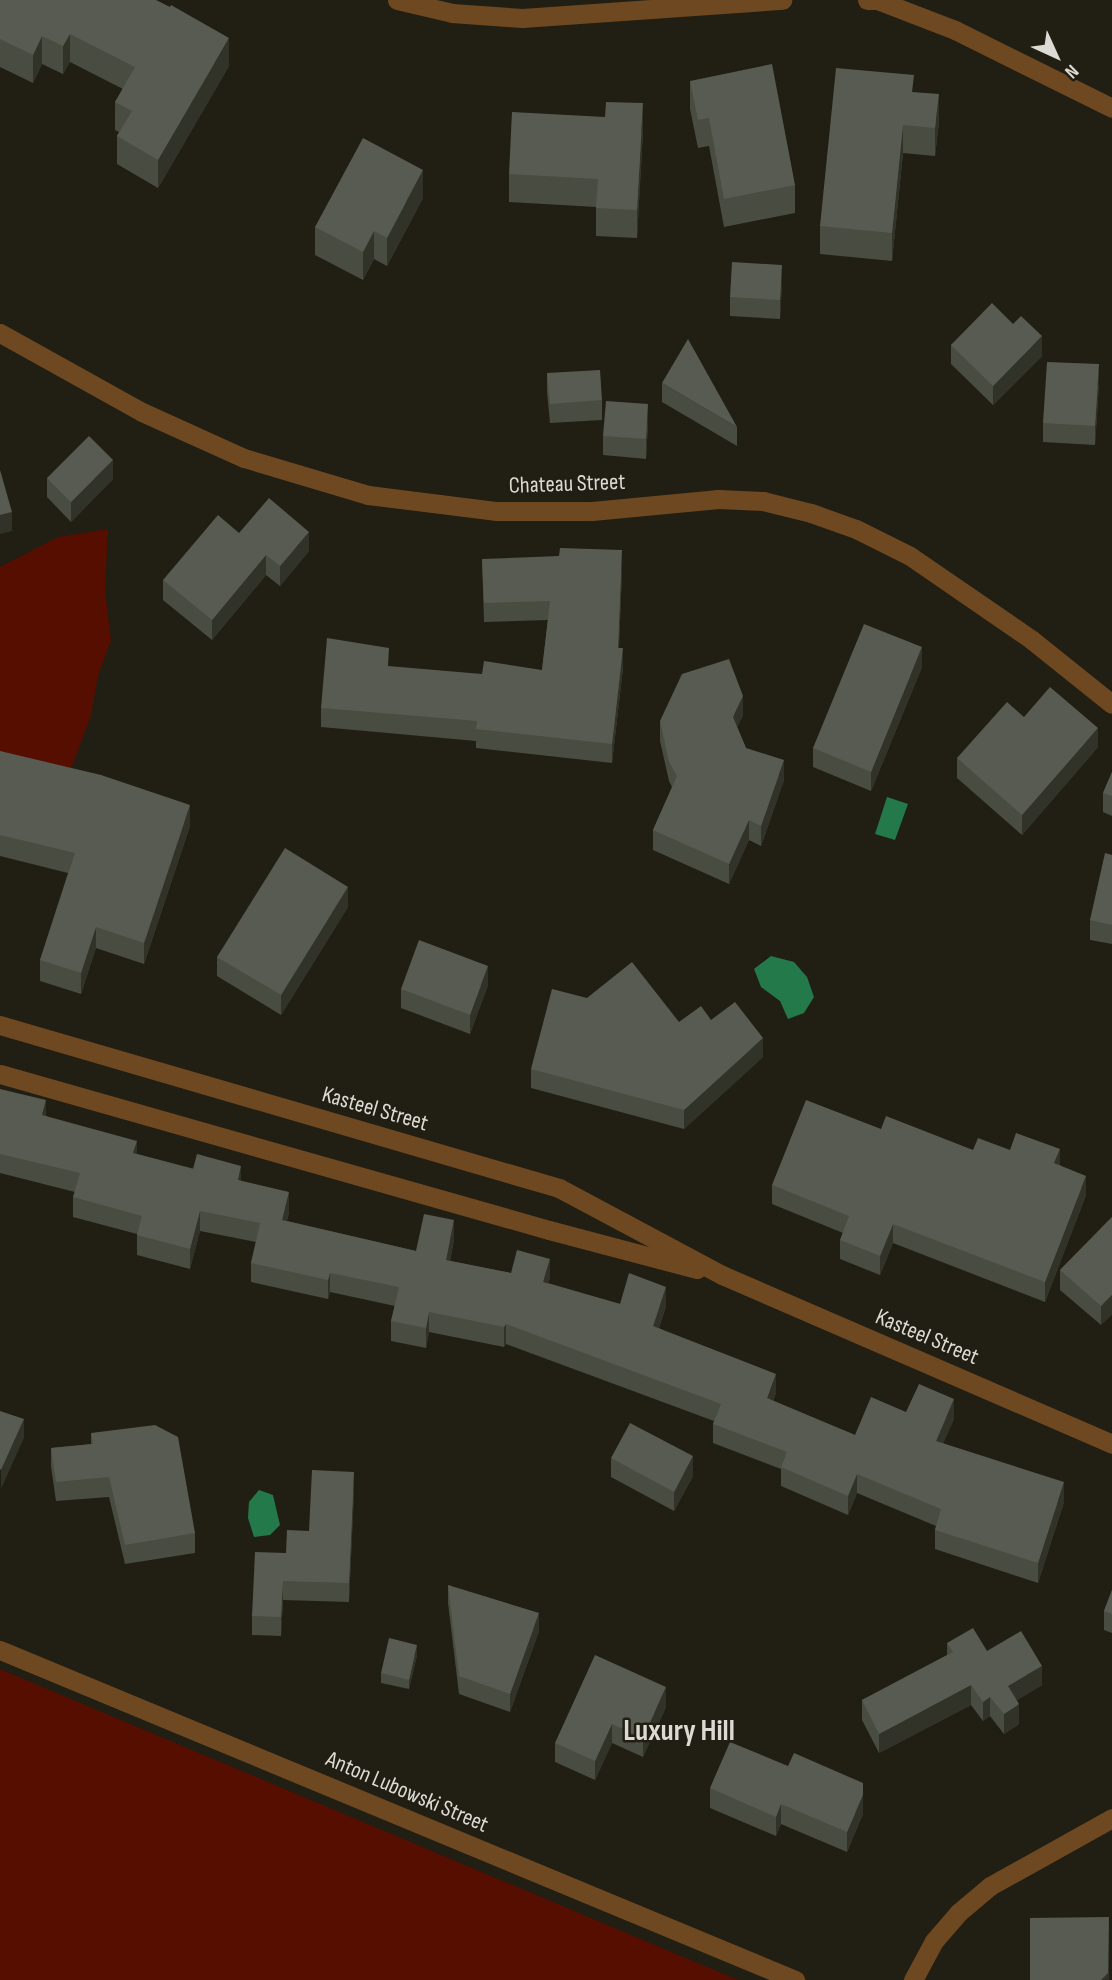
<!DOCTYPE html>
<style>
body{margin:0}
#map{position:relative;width:1112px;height:1980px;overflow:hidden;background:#211e14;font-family:"Sofia Sans Condensed",sans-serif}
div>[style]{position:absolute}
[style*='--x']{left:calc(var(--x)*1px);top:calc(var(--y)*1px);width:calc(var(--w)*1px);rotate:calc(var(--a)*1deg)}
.green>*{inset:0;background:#560e01}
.water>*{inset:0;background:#24794b}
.minor>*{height:19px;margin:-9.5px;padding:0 9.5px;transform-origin:9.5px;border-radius:9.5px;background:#6e4820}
.wall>*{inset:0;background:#484c41}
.shaded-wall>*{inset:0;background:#323328}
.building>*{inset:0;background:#585b51}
span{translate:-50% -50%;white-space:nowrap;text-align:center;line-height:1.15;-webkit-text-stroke:5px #211e14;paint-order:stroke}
.street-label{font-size:23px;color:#dcdad3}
.district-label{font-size:30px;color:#dcdad3;font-weight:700}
.north{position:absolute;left:1021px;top:21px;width:70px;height:70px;-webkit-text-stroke:5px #211e14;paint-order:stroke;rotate:135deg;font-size:19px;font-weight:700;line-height:28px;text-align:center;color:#dcdad3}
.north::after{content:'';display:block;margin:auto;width:24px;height:32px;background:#dcdad3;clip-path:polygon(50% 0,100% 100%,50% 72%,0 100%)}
</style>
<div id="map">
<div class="green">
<i style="clip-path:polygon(108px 529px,105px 591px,111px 640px,98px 676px,91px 715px,68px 777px,0 767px,0 567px,58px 537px)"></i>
<i style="clip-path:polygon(0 1669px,738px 1980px,0 1980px)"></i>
</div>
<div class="water">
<i style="clip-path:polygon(887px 797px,908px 804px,895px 840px,875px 834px)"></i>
<i style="clip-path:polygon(771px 956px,794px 962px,807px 977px,814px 997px,804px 1013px,788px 1019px,780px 1001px,761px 987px,754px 969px)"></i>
<i style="clip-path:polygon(259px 1490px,273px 1495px,280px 1525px,270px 1535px,254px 1537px,248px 1518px,249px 1502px)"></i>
</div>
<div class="minor">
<i style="--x:397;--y:0;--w:57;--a:13.3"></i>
<i style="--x:452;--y:13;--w:70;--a:4.1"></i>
<i style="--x:522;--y:18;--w:261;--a:-4"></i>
<i style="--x:867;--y:0;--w:10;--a:0"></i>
<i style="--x:877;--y:0;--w:84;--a:21"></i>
<i style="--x:955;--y:30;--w:175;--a:26.4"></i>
<i style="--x:0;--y:333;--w:162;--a:29.1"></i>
<i style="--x:142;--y:412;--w:112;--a:24.3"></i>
<i style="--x:244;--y:458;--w:129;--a:16.6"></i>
<i style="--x:368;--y:495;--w:130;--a:7.1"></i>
<i style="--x:497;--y:511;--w:95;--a:0"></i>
<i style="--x:592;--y:511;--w:127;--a:-5.4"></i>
<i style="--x:718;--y:499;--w:45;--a:2.5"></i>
<i style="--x:763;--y:501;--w:49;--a:14"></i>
<i style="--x:811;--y:513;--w:48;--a:19.6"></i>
<i style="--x:856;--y:529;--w:60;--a:26.6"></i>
<i style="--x:910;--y:556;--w:148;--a:34.5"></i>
<i style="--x:1032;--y:640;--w:102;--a:38.7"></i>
<i style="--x:0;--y:1025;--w:582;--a:16.26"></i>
<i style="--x:559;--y:1188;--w:185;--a:28.1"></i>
<i style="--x:722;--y:1275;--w:425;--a:23.4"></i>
<i style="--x:0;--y:1074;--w:571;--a:15.86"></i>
<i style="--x:549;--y:1230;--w:153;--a:14.8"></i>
<i style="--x:0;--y:1650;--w:861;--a:22.54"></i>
<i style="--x:913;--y:1980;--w:44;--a:-61.7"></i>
<i style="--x:934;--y:1941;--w:37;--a:-49"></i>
<i style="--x:958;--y:1913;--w:42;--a:-40.2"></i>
<i style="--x:990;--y:1886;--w:140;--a:-29.1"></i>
</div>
<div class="wall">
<i style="clip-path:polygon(0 0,229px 66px,158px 188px,117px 164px,117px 136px,119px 132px,115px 130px,115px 102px,123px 89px,70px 62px,63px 74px,42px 64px,33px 83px,0 67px)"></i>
<i style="clip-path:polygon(690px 81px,795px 185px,795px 213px,724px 227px,709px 146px,698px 148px,690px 109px)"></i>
<i style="clip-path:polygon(914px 92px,939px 122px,935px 156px,903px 153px,892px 261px,820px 254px,820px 226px)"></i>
<i style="clip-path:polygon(643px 131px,637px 238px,596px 236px,596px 207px,509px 202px,509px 174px)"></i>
<i style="clip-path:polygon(423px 198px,387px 266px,374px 259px,363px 280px,315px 255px,315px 227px)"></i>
<i style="clip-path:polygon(782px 284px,780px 319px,730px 316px,730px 297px)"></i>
<i style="clip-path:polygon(1013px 324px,1042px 356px,993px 405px,951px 364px,951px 345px)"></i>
<i style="clip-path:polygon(547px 373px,602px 400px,602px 420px,550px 423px,547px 392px)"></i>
<i style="clip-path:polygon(662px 383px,737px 427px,737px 446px,662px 402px)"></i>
<i style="clip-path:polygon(1099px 384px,1095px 445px,1043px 442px,1043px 423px)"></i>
<i style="clip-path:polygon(648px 424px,646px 459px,603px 455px,603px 436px)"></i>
<i style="clip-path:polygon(47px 478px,113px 479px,71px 522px,47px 497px)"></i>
<i style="clip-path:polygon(239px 533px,309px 551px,280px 586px,266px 575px,212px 640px,163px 600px,163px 580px)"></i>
<i style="clip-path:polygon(482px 559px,622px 570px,619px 648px,623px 668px,612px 763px,476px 748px,476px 741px,321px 727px,321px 708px,482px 674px,542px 670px,548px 620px,484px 622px)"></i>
<i style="clip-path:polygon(922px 667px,871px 791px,813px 767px,813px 748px)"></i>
<i style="clip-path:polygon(743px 715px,737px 727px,746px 748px,784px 780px,761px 846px,749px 840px,729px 884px,653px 850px,653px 830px,672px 787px,669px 781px,660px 741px,660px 721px)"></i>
<i style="clip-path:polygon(1024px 717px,1098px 747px,1022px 835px,957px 778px,957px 758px)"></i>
<i style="clip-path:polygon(0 751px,190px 826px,144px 964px,96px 948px,81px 994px,40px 981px,40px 960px,68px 873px,0 856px)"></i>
<i style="clip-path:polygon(1112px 772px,1112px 816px,1103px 812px,1103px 793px)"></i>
<i style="clip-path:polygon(1112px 855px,1112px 944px,1090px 940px,1090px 920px)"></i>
<i style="clip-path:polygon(348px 907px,281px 1015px,217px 976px,217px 957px)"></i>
<i style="clip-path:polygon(488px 985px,470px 1034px,401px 1008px,401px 989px)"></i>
<i style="clip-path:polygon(711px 1020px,763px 1057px,684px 1129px,531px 1088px,531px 1069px,679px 1022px)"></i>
<i style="clip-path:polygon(0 1089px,46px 1116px,137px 1154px,241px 1181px,289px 1212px,287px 1221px,416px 1251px,454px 1240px,450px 1261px,511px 1273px,550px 1278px,548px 1283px,620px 1304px,666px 1306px,659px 1328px,776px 1393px,773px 1401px,855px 1435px,906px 1412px,954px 1419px,943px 1443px,1064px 1502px,1038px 1583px,935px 1549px,935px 1530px,936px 1526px,857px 1493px,848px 1515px,781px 1486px,781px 1469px,713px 1443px,713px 1424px,714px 1421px,506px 1344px,504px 1347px,429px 1332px,426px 1348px,391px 1341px,391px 1321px,395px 1306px,330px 1292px,328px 1299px,251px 1282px,251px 1263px,256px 1242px,200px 1231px,190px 1269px,137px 1255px,137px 1234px,73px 1217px,73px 1197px,75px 1192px,0 1173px)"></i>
<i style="clip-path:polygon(881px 1129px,973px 1150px,1010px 1150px,1060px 1165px,1086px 1195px,1045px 1302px,893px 1243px,880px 1275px,840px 1259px,840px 1240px,843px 1233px,772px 1204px,772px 1185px)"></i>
<i style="clip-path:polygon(1112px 1217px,1101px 1325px,1060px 1290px,1060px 1270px)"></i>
<i style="clip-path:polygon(91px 1433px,195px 1533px,195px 1553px,125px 1564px,109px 1497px,56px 1501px,51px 1467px,51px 1448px,91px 1444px)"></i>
<i style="clip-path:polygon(611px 1458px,693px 1476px,674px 1511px,611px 1477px)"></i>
<i style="clip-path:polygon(354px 1491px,349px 1602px,283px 1600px,281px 1636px,252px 1635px,252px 1616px,286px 1553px)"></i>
<i style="clip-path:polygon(448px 1585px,539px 1631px,510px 1712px,459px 1694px,448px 1603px)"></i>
<i style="clip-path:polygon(1112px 1590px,1112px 1633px,1104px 1630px,1104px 1611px)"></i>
<i style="clip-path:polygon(947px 1643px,987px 1651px,1042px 1685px,1017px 1700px,1019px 1724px,1004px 1734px,990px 1716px,983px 1721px,971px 1705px,879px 1753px,862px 1720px,862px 1700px,947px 1655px)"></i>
<i style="clip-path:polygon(417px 1655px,409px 1689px,381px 1683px,381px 1673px)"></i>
<i style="clip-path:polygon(666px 1707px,643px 1757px,612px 1743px,595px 1780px,555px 1762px,555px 1743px)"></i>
<i style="clip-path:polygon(710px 1788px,863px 1814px,847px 1852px,781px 1824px,776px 1836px,710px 1808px)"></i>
</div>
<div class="shaded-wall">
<i style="clip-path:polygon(70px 34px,70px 62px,63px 74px,63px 46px)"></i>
<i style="clip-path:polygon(42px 36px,42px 64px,33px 83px,33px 55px)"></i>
<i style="clip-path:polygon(229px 38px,229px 66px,158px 188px,158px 160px)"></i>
<i style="clip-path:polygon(939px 94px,939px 122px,935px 156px,935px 128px)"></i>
<i style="clip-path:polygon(643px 103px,643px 131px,637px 238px,637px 210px)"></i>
<i style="clip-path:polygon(903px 125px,903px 153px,892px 261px,892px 233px)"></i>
<i style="clip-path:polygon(423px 170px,423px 198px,387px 266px,387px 238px)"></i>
<i style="clip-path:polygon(374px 231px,374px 259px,363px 280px,363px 252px)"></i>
<i style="clip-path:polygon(782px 265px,782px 284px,780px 319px,780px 300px)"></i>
<i style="clip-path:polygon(1042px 336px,1042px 356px,993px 405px,993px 386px)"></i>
<i style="clip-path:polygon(1099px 364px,1099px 384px,1095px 445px,1095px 426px)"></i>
<i style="clip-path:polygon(648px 404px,648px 424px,646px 459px,646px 439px)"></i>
<i style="clip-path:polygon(113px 460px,113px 479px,71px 522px,71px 502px)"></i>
<i style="clip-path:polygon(12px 512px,12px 531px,0 534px,0 515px)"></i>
<i style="clip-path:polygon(309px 532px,309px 551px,280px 586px,280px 566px)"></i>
<i style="clip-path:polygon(622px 550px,622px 570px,618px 667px,618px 648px)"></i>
<i style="clip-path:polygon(266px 555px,266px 575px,212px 640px,212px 620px)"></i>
<i style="clip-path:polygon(922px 647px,922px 667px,871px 791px,871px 772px)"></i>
<i style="clip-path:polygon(623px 648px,623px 668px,612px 763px,612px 744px)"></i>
<i style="clip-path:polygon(743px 696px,743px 715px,733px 736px,733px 717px)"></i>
<i style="clip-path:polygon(1098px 728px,1098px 747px,1022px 835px,1022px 815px)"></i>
<i style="clip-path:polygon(784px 760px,784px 780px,761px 846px,761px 826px)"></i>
<i style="clip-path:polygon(190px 805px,190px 826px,144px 964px,144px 943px)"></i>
<i style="clip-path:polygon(749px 820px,749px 840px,729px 884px,729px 864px)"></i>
<i style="clip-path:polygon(348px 887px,348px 907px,281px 1015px,281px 995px)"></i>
<i style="clip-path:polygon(96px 927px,96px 948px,81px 994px,81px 973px)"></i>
<i style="clip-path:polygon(488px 966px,488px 985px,470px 1034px,470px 1015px)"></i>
<i style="clip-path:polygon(763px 1038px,763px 1057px,684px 1129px,684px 1110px)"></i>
<i style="clip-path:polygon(46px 1100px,46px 1119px,42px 1115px)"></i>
<i style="clip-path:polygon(137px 1141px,137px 1160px,133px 1153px)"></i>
<i style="clip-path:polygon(1060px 1149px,1060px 1168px,1054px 1163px)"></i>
<i style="clip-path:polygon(241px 1166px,241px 1185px,238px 1180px)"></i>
<i style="clip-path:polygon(1086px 1176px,1086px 1195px,1045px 1302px,1045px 1282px)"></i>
<i style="clip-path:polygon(289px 1192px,289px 1212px,282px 1240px,282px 1220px)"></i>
<i style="clip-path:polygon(200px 1211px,200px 1231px,190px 1269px,190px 1249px)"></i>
<i style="clip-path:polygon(454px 1220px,454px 1240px,446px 1280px,446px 1260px)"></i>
<i style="clip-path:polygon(893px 1224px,893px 1243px,880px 1275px,880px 1256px)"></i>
<i style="clip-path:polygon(550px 1259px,550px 1278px,543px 1301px,543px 1282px)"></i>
<i style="clip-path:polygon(330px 1273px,330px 1292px,328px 1299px,328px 1280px)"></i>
<i style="clip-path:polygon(666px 1287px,666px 1306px,653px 1346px,653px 1326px)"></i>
<i style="clip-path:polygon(1112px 1295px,1112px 1315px,1101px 1325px,1101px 1306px)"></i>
<i style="clip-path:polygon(429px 1312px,429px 1332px,426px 1348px,426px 1328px)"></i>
<i style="clip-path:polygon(506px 1324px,506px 1344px,504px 1347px,504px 1327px)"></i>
<i style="clip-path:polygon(776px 1374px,776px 1393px,767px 1417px,767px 1398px)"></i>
<i style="clip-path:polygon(954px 1399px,954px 1419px,936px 1460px,936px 1441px)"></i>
<i style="clip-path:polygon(24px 1419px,24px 1438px,1px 1489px,1px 1470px)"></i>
<i style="clip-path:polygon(693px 1456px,693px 1476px,674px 1511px,674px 1492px)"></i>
<i style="clip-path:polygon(354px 1472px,354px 1491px,349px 1602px,349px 1583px)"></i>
<i style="clip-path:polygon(857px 1474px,857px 1493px,848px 1515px,848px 1496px)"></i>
<i style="clip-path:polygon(1064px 1482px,1064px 1502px,1038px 1583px,1038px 1563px)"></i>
<i style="clip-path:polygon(283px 1581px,283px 1600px,281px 1636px,281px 1617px)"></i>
<i style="clip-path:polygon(539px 1613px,539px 1631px,510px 1712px,510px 1694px)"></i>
<i style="clip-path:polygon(417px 1645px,417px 1655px,409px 1689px,409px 1680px)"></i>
<i style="clip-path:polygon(1042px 1666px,1042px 1685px,1008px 1706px,1008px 1686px)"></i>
<i style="clip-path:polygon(971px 1685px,971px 1705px,879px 1753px,879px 1734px)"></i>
<i style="clip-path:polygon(666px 1687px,666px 1707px,643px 1757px,643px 1738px)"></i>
<i style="clip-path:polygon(990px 1697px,990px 1716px,983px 1721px,983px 1702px)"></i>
<i style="clip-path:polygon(1019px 1704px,1019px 1724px,1004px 1734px,1004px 1714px)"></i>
<i style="clip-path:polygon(612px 1724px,612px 1743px,595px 1780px,595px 1761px)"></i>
<i style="clip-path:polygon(863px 1795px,863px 1814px,847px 1852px,847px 1832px)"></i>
<i style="clip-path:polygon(781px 1804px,781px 1824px,776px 1836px,776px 1817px)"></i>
<i style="clip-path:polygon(1109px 1917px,1109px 1980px,1101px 1980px)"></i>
</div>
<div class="building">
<i style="clip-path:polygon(0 0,156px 0,170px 7px,171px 5px,229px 38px,158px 160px,117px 136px,132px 111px,115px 102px,135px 67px,70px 34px,63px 46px,42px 36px,33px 55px,0 39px)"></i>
<i style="clip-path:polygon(772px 64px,795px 185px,724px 199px,709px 118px,698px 120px,690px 81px)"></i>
<i style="clip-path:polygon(836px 68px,914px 75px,912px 92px,939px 94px,935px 128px,903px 125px,892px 233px,820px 226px)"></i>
<i style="clip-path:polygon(606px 102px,643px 103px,637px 210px,596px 208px,598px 179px,509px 174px,512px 112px,605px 117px)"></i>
<i style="clip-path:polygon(363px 138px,423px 170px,387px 238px,374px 231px,363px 252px,315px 227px)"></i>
<i style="clip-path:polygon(732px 262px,782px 265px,780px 300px,730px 297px)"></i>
<i style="clip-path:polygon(992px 303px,1013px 324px,1021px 316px,1042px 336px,993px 386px,951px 345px)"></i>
<i style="clip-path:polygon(688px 339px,737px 427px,662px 383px)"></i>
<i style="clip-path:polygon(1047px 362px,1099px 364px,1095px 426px,1043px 423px)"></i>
<i style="clip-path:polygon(600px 370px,602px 400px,550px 404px,547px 373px)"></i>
<i style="clip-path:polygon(606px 401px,648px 404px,646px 439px,603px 436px)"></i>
<i style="clip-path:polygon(89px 436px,113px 460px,71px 502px,47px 478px)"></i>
<i style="clip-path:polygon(0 470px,12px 512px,0 515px)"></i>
<i style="clip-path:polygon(269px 498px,309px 532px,280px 566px,266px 555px,212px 620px,163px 580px,218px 515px,239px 533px)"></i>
<i style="clip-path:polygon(560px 548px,622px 550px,618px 648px,623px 648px,612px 744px,476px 729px,477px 721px,321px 708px,327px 638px,389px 648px,388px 666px,482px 674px,484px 661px,542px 670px,550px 601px,484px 603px,482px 559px,559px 556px)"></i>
<i style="clip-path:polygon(864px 624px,922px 647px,871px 772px,813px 748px)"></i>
<i style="clip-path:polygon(729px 659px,743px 696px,733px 717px,746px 748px,784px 760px,761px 826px,749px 820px,729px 864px,653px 830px,677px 776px,669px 762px,660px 721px,682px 674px)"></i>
<i style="clip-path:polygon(1050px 687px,1098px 728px,1022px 815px,957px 758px,1007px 702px,1024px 717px)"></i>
<i style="clip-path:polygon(0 751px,101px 775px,190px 805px,144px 943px,96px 927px,81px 973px,40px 960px,75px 853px,0 835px)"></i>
<i style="clip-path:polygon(1112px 772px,1112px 796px,1103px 793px)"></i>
<i style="clip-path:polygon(285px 848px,348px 887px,281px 995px,217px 957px)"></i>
<i style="clip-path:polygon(1105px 853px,1112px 855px,1112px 925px,1090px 920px)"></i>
<i style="clip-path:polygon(419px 940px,488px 966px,470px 1015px,401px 989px)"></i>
<i style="clip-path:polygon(632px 962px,679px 1022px,701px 1006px,711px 1020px,735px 1002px,763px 1038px,684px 1110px,531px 1069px,552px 989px,587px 998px)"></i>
<i style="clip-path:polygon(0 1089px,46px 1100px,42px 1115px,137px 1141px,133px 1153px,193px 1169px,197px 1154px,241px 1166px,238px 1180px,289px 1192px,282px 1220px,416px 1251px,424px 1214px,454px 1220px,446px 1260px,511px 1273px,517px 1250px,550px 1259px,543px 1282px,620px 1304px,629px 1273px,666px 1287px,653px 1326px,776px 1374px,767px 1398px,855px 1435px,871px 1397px,906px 1412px,919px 1384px,954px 1399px,936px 1441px,1064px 1482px,1038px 1563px,935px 1530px,941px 1509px,857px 1474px,848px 1496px,781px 1467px,787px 1452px,713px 1424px,721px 1404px,506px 1324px,504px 1327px,429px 1312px,426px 1328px,391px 1321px,399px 1287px,330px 1273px,328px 1280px,251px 1263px,260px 1223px,200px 1211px,190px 1249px,137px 1235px,142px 1216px,73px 1197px,80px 1173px,0 1154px)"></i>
<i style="clip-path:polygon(806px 1100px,881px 1129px,886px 1116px,973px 1150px,978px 1138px,1010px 1150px,1016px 1133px,1060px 1149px,1054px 1163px,1086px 1176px,1045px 1282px,893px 1224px,880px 1256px,840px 1240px,849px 1216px,772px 1185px)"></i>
<i style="clip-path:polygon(1112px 1217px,1112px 1295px,1101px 1306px,1060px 1270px)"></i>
<i style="clip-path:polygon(0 1411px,24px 1419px,1px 1470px,0 1469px)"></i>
<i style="clip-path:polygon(630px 1423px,693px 1456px,674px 1492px,611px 1458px)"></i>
<i style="clip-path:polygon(155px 1425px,178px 1437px,195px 1533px,125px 1545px,109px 1477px,56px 1482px,51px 1448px,93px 1444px,91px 1433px)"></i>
<i style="clip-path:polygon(312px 1470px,354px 1472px,349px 1583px,283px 1581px,281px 1617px,252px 1616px,255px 1552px,286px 1553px,287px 1530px,309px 1531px)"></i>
<i style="clip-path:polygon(448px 1585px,539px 1613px,510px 1694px,459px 1676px)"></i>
<i style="clip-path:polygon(1112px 1590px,1112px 1614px,1104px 1611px)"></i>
<i style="clip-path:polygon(973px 1628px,987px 1651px,1021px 1631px,1042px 1666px,1008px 1686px,1019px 1704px,1004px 1714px,990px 1697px,983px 1702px,971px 1685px,879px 1734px,862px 1700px,953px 1652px,947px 1643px)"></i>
<i style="clip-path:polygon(389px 1638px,417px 1645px,409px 1680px,381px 1673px)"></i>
<i style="clip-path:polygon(595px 1655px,666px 1687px,643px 1738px,612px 1724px,595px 1761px,555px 1743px)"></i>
<i style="clip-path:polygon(730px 1742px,788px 1766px,794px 1753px,863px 1783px,863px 1795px,847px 1832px,781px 1804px,776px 1817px,710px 1788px)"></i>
<i style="clip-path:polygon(1109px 1917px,1108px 1973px,1101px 1980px,1030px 1980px,1030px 1918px)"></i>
</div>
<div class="street-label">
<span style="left:567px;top:484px;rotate:-2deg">Chateau Street</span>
<span style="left:375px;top:1109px;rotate:16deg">Kasteel Street</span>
<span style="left:927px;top:1337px;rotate:23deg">Kasteel Street</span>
<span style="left:407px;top:1792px;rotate:23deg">Anton Lubowski Street</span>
</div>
<div class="district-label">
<span style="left:679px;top:1731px">Luxury Hill</span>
</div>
<div class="north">N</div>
</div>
